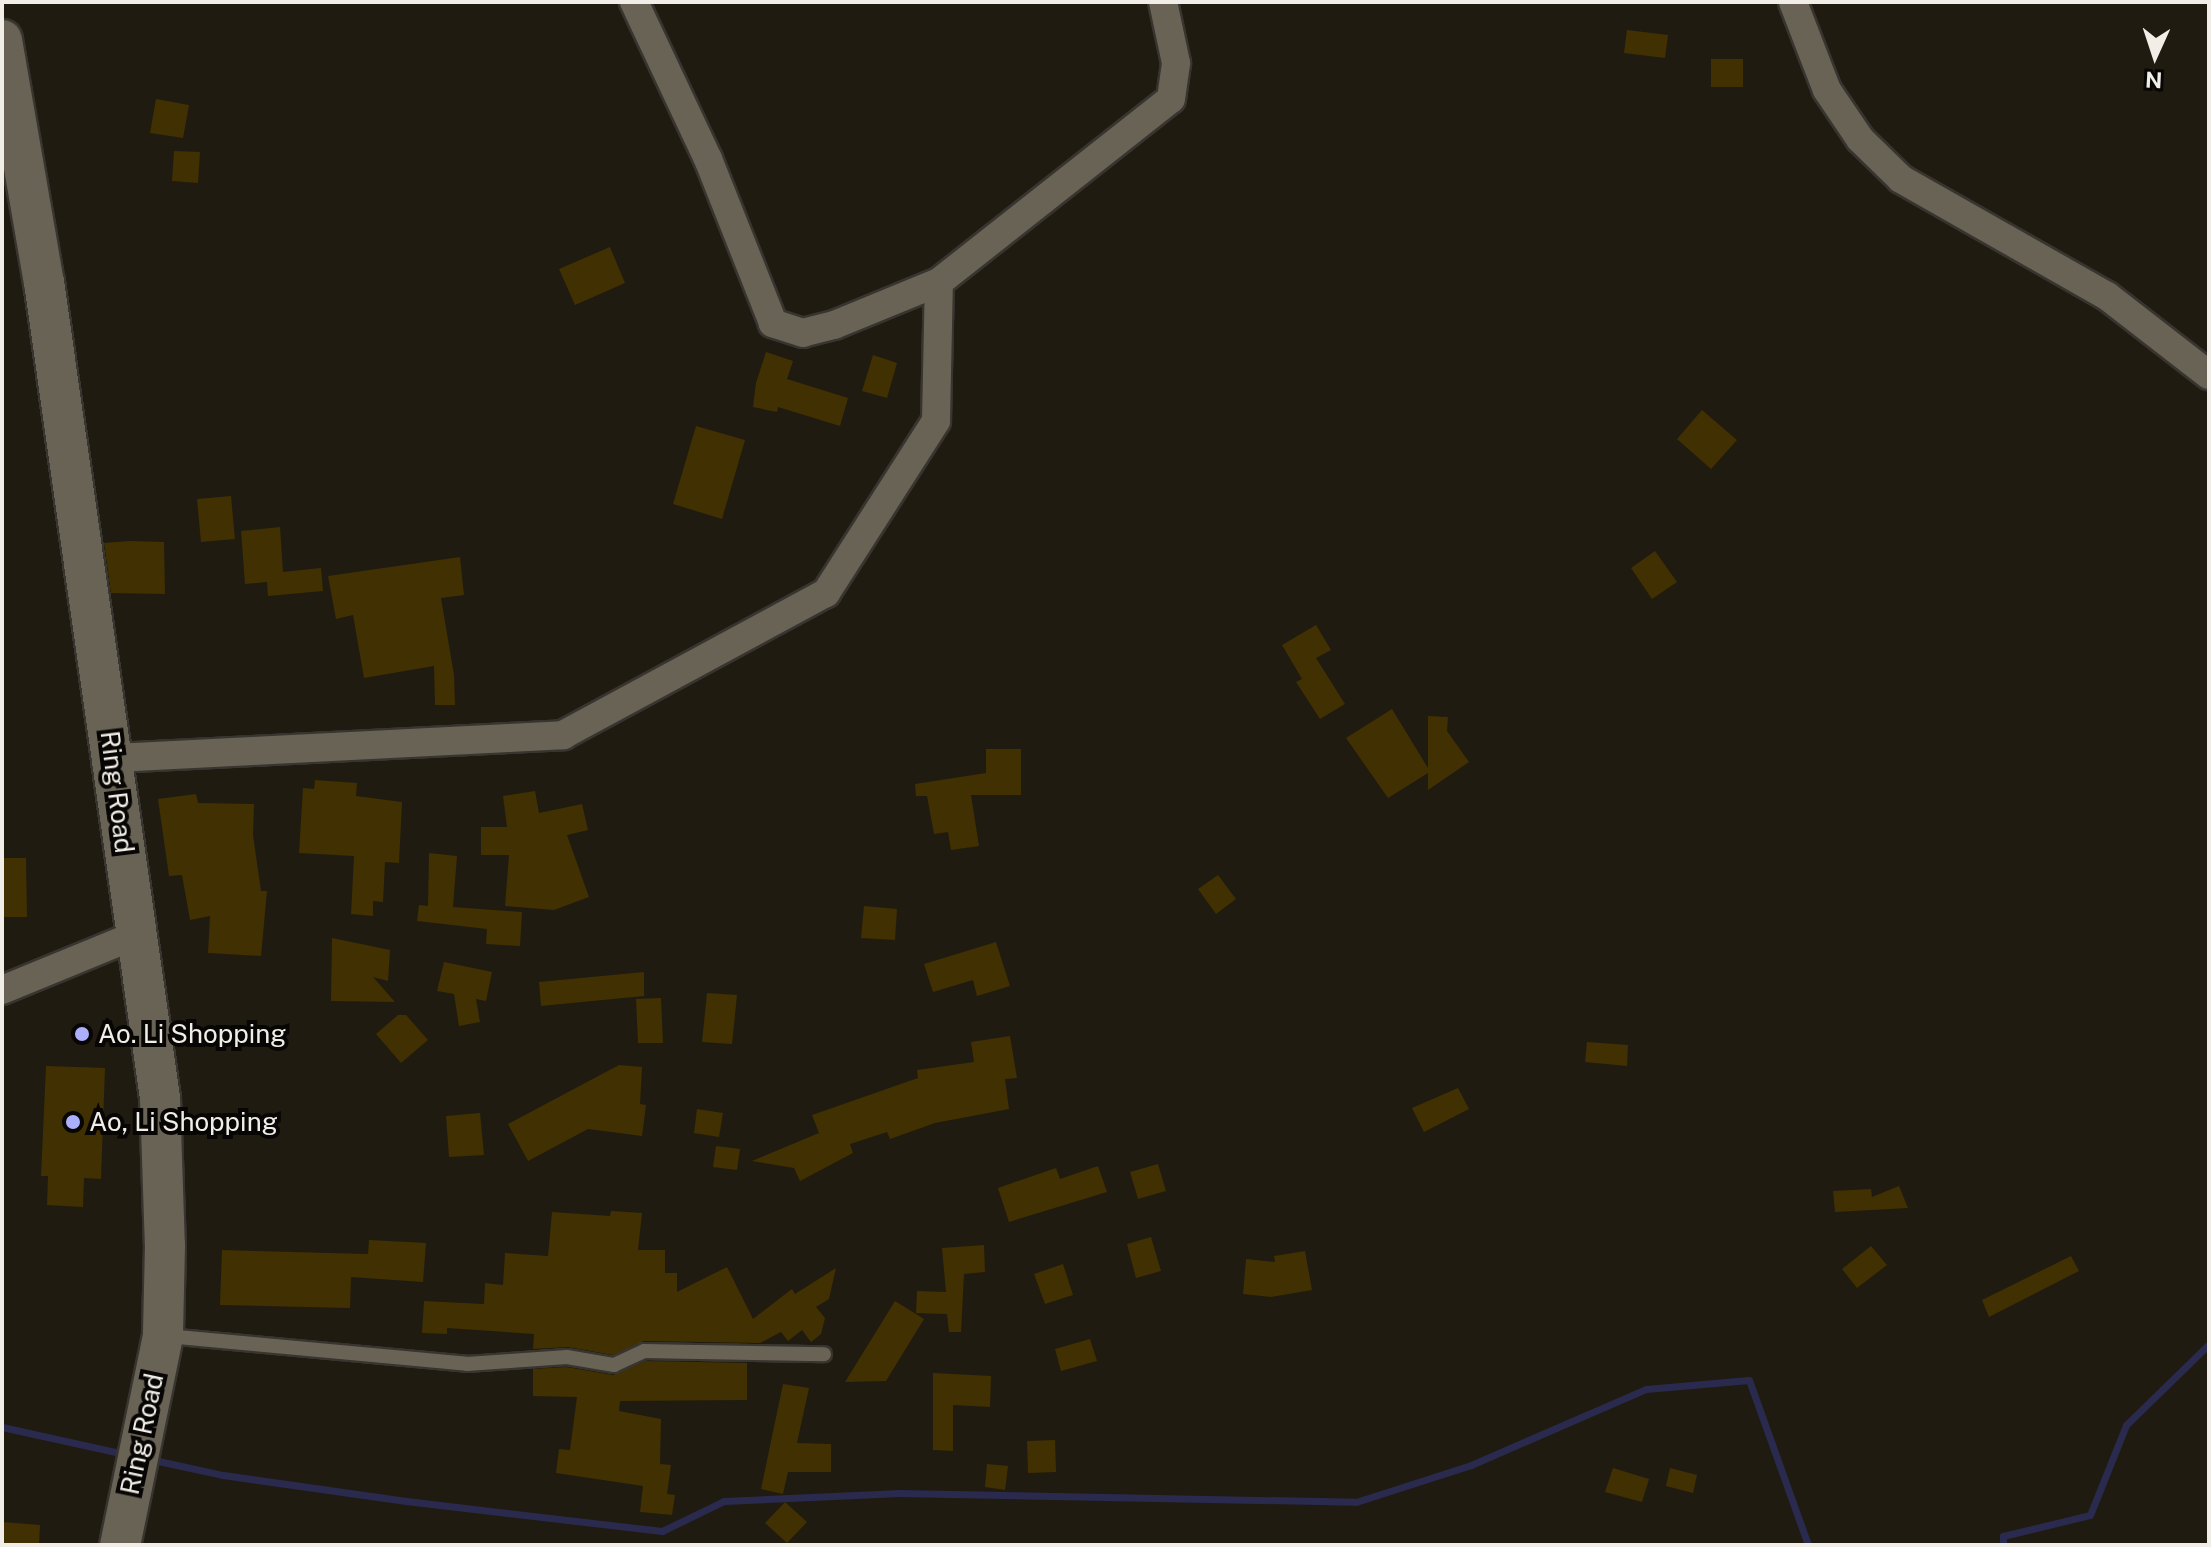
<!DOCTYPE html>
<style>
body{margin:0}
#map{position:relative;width:2211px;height:1547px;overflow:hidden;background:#201b11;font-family:"Public Sans",sans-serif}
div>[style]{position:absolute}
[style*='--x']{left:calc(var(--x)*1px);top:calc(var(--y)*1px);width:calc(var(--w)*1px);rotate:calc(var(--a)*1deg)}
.stream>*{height:7px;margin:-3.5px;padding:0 3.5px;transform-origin:3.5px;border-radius:3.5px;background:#2a2a4f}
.building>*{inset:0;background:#413001}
.roads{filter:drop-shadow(2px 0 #38342f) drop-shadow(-2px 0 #38342f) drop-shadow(0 2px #38342f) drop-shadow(0 -2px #38342f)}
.service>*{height:14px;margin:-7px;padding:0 7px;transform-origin:7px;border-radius:7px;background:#696356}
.minor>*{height:28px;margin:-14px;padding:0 14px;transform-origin:14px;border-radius:14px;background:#696356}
.secondary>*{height:40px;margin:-20px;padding:0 20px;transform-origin:20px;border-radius:20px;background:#696356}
.dots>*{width:22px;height:22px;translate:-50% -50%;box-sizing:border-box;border:4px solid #080604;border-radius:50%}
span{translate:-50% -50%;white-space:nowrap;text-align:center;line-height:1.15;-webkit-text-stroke:8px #080604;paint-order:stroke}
.street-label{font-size:26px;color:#f1eee7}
.poi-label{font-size:26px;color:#f1eee7}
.left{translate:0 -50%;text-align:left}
.frame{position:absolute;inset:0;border:4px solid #f1eee7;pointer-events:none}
.north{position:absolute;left:2115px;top:16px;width:80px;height:80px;-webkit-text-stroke:6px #080604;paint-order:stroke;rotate:183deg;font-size:22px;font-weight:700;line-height:32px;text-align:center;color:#f1eee7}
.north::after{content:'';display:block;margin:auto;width:28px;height:36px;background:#f1eee7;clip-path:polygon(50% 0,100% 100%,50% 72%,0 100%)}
</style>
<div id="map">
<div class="stream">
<i style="--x:2;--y:1427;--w:126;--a:12.4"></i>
<i style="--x:149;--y:1459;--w:76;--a:12.2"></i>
<i style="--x:223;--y:1475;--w:185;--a:8.1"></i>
<i style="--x:406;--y:1501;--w:258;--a:6.7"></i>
<i style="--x:662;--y:1531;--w:69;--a:-25.8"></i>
<i style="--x:724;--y:1501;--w:176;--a:-2.6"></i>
<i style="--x:900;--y:1493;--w:456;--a:1.1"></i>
<i style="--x:1356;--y:1502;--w:121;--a:-17.8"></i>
<i style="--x:1471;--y:1465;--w:191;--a:-23.5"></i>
<i style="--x:1646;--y:1389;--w:103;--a:-5"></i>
<i style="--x:1749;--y:1380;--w:175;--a:70.3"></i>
<i style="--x:2003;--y:1545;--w:9;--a:-90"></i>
<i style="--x:2003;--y:1536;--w:89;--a:-13.6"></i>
<i style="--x:2090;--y:1515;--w:97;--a:-68.2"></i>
<i style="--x:2126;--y:1425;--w:116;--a:-44.3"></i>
</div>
<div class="building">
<i style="clip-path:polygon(1627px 30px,1668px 35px,1665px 58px,1624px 53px)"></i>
<i style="clip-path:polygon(1711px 59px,1743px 59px,1743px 87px,1711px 87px)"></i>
<i style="clip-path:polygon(156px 99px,189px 105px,183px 138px,150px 133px)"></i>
<i style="clip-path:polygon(174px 151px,200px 152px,198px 183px,172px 181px)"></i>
<i style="clip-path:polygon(610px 247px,625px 283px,575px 305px,559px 269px)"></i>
<i style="clip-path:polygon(766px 352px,793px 361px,787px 379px,848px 398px,840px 426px,778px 407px,777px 412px,753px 407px,756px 383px)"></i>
<i style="clip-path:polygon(873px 355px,897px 363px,887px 398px,862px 391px)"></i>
<i style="clip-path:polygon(1702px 410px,1737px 440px,1711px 469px,1677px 439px)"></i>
<i style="clip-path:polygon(696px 426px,745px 440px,722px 519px,673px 504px)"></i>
<i style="clip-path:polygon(231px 496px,235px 539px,201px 542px,197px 499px)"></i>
<i style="clip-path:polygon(280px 527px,283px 572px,321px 568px,323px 591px,268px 596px,267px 582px,245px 584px,241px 531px)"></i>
<i style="clip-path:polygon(130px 541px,164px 542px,165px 594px,111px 593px,104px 543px)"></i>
<i style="clip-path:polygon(1655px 551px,1677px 582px,1652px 599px,1631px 568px)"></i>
<i style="clip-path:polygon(460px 557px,464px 595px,441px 598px,454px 675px,455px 705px,435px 705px,434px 666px,364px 678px,353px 615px,336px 619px,328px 576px)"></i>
<i style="clip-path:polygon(1316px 625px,1331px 650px,1316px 658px,1345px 704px,1320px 719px,1296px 682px,1302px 679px,1282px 645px)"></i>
<i style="clip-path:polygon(1392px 709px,1428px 768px,1428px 716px,1448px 717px,1447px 731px,1469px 762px,1428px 790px,1428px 773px,1388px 798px,1346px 738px)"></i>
<i style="clip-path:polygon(986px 749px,1021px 749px,1021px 795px,971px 795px,979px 846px,951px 850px,948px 832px,934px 834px,927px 796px,916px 796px,915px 784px,986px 773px)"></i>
<i style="clip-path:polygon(315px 780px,357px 783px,356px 796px,402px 802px,399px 863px,385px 862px,383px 902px,373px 901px,373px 916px,351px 914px,354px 856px,299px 853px,303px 788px,314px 789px)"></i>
<i style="clip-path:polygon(535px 791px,539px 813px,582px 804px,588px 830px,567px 835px,589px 897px,554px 910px,505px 906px,509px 855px,481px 855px,481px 827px,507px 827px,503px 796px)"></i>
<i style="clip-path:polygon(196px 794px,198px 803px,254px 804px,253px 835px,261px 891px,267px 891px,261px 956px,208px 953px,210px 916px,190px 920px,182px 875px,169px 876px,158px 799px)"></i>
<i style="clip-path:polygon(429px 853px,457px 856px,453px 907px,522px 912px,520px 946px,486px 944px,487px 929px,417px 921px,419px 905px,428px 906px)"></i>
<i style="clip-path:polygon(2px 858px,26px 858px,27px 917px,2px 917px)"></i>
<i style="clip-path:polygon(1218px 875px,1236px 899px,1216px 914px,1198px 889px)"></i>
<i style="clip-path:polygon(864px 906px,897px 909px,895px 940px,861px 938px)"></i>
<i style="clip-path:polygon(332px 938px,390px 950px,388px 981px,373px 977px,395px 1002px,331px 1001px)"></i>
<i style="clip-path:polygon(996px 942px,1010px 986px,977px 996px,973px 980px,933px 992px,924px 964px)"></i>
<i style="clip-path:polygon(444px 962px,492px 972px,486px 1001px,476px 999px,480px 1022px,459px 1026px,454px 994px,437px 991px)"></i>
<i style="clip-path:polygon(644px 972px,644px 996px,541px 1006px,539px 982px)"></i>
<i style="clip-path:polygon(707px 993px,737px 995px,732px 1044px,702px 1042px)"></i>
<i style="clip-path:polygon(661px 998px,663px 1043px,638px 1043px,636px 999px)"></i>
<i style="clip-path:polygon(398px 1015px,406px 1015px,428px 1040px,401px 1063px,376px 1034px)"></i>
<i style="clip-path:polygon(1010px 1036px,1017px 1078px,1005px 1079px,1009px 1109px,935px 1123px,890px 1139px,887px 1132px,850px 1144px,853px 1153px,800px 1181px,794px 1168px,752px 1161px,819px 1133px,812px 1115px,918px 1078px,917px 1070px,974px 1062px,971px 1042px)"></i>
<i style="clip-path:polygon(1587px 1042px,1628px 1045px,1627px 1066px,1585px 1062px)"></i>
<i style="clip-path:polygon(619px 1065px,642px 1067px,640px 1104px,646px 1105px,642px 1136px,588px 1129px,528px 1161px,508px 1124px)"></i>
<i style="clip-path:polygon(46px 1066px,105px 1068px,101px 1179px,84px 1178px,83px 1207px,47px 1205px,48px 1176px,41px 1176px)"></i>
<i style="clip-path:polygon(1458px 1088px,1469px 1109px,1424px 1132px,1412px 1108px)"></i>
<i style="clip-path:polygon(697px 1109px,723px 1113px,719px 1137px,694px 1133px)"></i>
<i style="clip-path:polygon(480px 1113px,484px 1155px,449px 1157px,446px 1116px)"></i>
<i style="clip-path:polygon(716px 1146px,740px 1149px,737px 1170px,713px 1167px)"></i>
<i style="clip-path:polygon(1158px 1164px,1166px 1191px,1138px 1199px,1130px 1172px)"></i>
<i style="clip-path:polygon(1098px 1166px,1107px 1192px,1009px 1222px,998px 1188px,1056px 1168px,1060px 1179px)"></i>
<i style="clip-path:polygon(1899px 1186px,1908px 1208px,1835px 1212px,1833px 1191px,1871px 1189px,1872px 1197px)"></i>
<i style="clip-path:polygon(611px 1211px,642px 1213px,638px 1250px,665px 1250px,665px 1273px,677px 1273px,677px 1292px,727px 1267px,753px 1319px,792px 1289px,795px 1294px,836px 1268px,829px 1299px,816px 1307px,825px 1318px,821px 1334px,811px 1342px,802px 1330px,788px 1341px,781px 1332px,760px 1343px,644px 1341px,613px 1355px,568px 1347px,533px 1349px,534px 1334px,447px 1328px,447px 1334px,422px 1333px,424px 1301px,484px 1304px,485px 1283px,503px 1285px,505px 1253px,548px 1256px,552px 1212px,610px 1216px)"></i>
<i style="clip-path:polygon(1151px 1237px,1161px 1271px,1136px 1278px,1127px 1244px)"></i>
<i style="clip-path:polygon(369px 1240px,426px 1243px,423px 1282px,351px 1277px,350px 1308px,220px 1305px,222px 1250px,368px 1254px)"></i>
<i style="clip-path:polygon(984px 1245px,985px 1272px,964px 1274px,961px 1332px,949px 1332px,947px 1314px,916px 1313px,917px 1291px,946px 1292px,942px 1248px)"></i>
<i style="clip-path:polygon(1871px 1246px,1887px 1265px,1857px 1288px,1842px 1269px)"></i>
<i style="clip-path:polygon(1305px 1251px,1312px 1290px,1271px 1297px,1243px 1294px,1246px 1259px,1275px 1262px,1274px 1256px)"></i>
<i style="clip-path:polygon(2071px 1256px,2079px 1271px,1989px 1317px,1982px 1300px)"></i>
<i style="clip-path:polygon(1063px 1264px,1073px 1295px,1045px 1304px,1034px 1274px)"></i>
<i style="clip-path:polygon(895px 1301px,924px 1319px,886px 1381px,845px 1382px)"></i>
<i style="clip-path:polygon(1090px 1339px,1097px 1361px,1061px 1371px,1055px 1349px)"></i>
<i style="clip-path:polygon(646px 1361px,747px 1363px,747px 1400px,620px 1401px,619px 1411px,661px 1419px,660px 1464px,671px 1465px,667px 1494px,675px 1495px,672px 1515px,640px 1512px,643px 1486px,556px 1473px,559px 1449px,570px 1450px,577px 1397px,533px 1396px,533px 1369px,566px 1367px,613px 1375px)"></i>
<i style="clip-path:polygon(933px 1373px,991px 1376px,990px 1407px,953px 1405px,953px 1451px,933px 1450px)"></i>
<i style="clip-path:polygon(783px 1384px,809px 1388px,797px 1443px,831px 1444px,831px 1472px,788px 1472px,783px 1494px,761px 1489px)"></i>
<i style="clip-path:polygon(1055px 1440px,1056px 1472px,1028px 1473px,1027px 1441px)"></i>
<i style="clip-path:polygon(987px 1464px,1008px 1466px,1005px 1490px,985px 1487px)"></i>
<i style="clip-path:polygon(1613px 1468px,1649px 1479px,1642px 1502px,1605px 1492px)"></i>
<i style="clip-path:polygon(1670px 1468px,1697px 1475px,1693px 1493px,1666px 1486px)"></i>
<i style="clip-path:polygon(785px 1502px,807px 1522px,787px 1543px,765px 1523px)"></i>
<i style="clip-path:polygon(2px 1522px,40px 1525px,39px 1545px,2px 1545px)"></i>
</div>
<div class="roads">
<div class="service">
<i style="--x:167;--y:1336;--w:301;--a:5.3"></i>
<i style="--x:467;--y:1364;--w:100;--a:-4"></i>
<i style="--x:567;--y:1357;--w:48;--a:9.7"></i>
<i style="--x:614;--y:1365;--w:33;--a:-25"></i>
<i style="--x:644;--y:1351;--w:180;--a:1"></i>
</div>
<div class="minor">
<i style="--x:1793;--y:2;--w:94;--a:68.9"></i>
<i style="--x:1827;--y:90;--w:59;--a:56"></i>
<i style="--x:1860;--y:139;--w:57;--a:44.3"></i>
<i style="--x:1901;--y:179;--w:237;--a:29.6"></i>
<i style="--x:2107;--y:296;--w:129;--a:37.8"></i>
<i style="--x:939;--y:282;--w:295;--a:-38.3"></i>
<i style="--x:1171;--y:99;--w:36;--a:-82"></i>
<i style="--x:1176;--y:63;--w:62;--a:-102"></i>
<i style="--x:114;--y:758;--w:450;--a:-2.9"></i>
<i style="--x:563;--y:735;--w:299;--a:-28.4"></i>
<i style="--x:826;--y:593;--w:204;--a:-57.4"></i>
<i style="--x:936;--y:421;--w:139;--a:-88.8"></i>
<i style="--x:939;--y:282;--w:113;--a:157.7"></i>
<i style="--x:834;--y:325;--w:32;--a:166"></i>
<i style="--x:803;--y:333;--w:32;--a:-162"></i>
<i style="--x:773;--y:323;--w:176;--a:-111.6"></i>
<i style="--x:708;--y:159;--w:174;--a:-115.2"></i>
<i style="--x:2;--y:990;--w:145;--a:-22.3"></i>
</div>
<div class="secondary">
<i style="--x:2;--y:40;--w:246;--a:80.2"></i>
<i style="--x:44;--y:282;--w:824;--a:81.91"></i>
<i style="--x:160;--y:1098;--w:147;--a:88.1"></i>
<i style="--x:165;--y:1245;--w:91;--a:91.3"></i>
<i style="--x:163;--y:1336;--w:213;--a:101.6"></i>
</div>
</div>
<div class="dots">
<i style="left:82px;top:1034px;background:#acaffb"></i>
<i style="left:73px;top:1122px;background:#acaffb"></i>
</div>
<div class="street-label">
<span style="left:117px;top:792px;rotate:83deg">Ring Road</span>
<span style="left:142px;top:1434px;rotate:-78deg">Ring Road</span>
</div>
<div class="poi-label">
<span class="left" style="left:98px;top:1034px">Ao. Li Shopping</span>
<span class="left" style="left:89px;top:1122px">Ao, Li Shopping</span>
</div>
<div class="frame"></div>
<div class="north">N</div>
</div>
